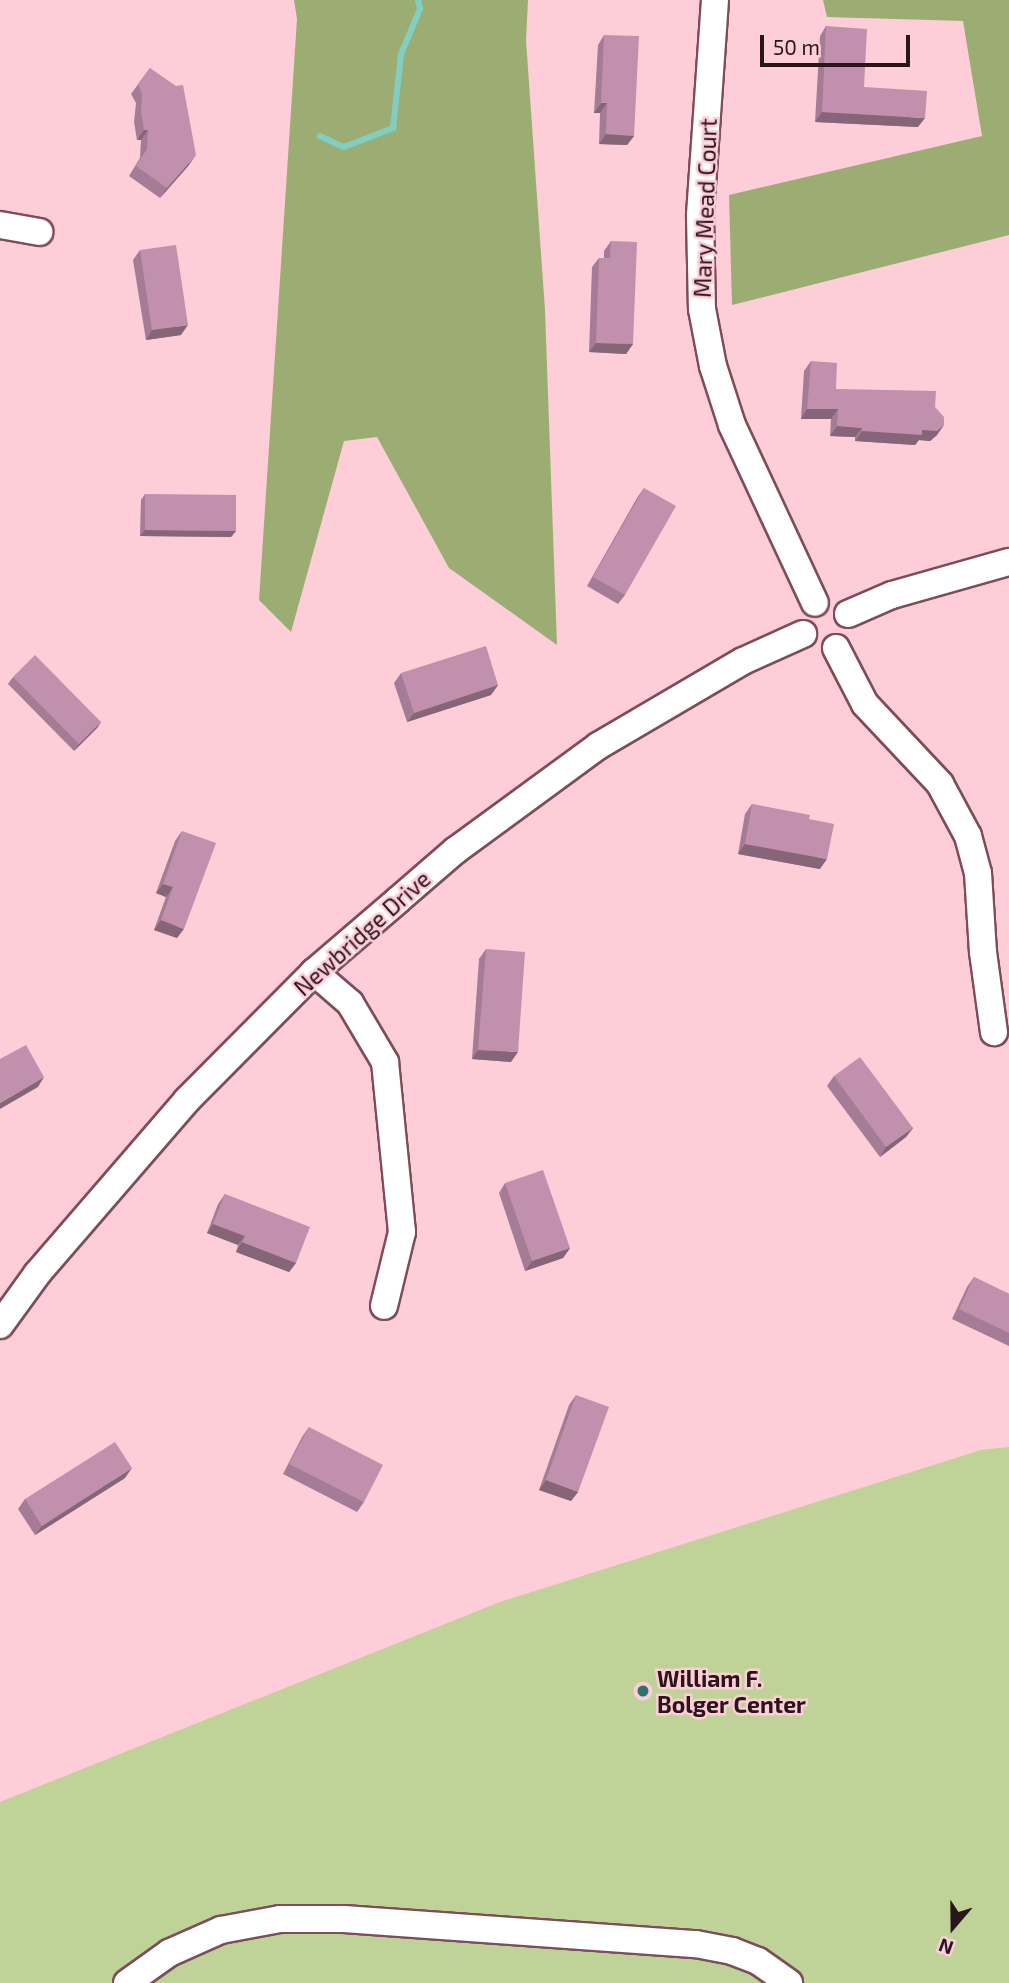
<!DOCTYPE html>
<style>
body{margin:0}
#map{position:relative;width:1009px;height:1983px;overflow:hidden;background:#fdcdd8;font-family:"Exo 2",sans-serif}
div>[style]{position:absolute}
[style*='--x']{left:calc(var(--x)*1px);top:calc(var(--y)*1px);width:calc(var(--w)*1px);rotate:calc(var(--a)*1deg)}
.green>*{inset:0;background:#bfd298}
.forest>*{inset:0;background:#9cad74}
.stream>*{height:6px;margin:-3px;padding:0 3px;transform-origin:3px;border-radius:3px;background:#80cfc2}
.roads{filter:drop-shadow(2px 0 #7e4c5a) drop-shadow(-2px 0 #7e4c5a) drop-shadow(0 2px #7e4c5a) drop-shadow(0 -2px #7e4c5a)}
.minor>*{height:26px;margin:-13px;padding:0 13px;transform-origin:13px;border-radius:13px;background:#fff}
.wall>*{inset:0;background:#a57c95}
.shaded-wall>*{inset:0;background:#866579}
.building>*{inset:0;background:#c090ad}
.dots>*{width:19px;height:19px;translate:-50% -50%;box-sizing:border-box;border:4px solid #fdcdd8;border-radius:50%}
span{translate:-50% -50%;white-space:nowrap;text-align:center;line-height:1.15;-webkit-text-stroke:5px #fdcdd8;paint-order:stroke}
.street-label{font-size:23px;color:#29151a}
.poi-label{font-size:23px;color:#29151a;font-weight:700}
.left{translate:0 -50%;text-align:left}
.north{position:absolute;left:918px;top:1892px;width:70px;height:70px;-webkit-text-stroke:5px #fdcdd8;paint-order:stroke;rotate:200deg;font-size:19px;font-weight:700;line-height:28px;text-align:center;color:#29151a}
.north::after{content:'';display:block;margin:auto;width:24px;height:32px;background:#29151a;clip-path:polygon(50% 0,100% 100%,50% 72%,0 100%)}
.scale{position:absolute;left:760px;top:35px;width:150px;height:32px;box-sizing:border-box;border:4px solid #29151a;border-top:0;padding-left:9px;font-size:21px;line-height:24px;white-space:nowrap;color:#29151a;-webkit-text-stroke:5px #fdcdd8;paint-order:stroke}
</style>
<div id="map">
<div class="green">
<i style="clip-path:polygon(1009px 1447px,1009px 1983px,0 1983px,0 1802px,500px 1602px,981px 1450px)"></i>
</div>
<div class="forest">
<i style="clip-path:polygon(294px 0,528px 0,526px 40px,545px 310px,557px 645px,449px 568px,377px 437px,344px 441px,291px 632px,259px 600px,297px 19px)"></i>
<i style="clip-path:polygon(823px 0,1009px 0,1009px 235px,732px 305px,729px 195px,982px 136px,963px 21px,827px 17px)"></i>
</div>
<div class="stream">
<i style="--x:320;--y:136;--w:26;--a:25"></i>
<i style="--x:344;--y:147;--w:53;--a:-21.2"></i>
<i style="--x:393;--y:128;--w:74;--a:-83.8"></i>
<i style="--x:401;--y:54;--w:49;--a:-67.1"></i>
<i style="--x:420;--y:9;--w:9;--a:-103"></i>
</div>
<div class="roads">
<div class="minor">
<i style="--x:715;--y:0;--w:217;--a:94"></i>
<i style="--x:700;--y:216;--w:93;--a:88.8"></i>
<i style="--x:702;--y:309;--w:58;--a:79.1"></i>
<i style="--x:713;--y:366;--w:62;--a:72.1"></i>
<i style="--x:732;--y:425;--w:196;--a:65"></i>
<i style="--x:0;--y:225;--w:40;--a:10"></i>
<i style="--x:848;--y:614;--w:48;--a:-23.4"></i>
<i style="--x:892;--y:595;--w:122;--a:-15.8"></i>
<i style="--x:836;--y:648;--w:63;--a:62.6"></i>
<i style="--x:865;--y:704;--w:110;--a:46.8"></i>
<i style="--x:940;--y:784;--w:59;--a:61.7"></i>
<i style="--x:968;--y:836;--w:38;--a:75"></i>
<i style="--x:978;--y:873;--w:79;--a:86.4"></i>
<i style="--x:983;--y:952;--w:81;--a:82.2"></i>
<i style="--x:314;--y:972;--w:48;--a:40.7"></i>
<i style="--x:350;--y:1003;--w:69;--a:59.3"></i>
<i style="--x:385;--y:1062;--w:171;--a:84.3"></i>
<i style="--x:402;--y:1232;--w:76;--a:103.7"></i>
<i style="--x:0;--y:1325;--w:63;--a:-54"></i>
<i style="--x:37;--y:1274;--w:230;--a:-49.2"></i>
<i style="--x:187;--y:1100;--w:180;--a:-45.2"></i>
<i style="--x:314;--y:972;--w:111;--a:-40.6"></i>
<i style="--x:398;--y:900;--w:77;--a:-40.8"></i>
<i style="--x:456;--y:850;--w:176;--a:-36.2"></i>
<i style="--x:598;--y:746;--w:168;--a:-30.4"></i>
<i style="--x:743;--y:661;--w:66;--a:-24.2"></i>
<i style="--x:127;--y:1983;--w:52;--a:-35.5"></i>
<i style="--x:169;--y:1953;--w:57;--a:-23.9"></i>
<i style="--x:221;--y:1930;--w:60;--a:-10.6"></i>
<i style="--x:280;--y:1919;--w:64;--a:0"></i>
<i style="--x:344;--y:1919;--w:353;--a:4.1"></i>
<i style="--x:696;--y:1944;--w:37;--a:11"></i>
<i style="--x:732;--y:1951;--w:28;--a:21"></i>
<i style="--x:758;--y:1961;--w:38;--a:35"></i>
</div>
</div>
<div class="wall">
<i style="clip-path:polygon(826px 26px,864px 87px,918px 127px,815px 122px,820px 36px)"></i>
<i style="clip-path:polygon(604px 35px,634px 136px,627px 145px,599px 144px,600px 113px,594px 113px,598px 45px)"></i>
<i style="clip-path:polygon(150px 68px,189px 165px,160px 198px,129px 176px,140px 158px,141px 140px,137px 140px,134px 122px,136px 103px,131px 94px)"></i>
<i style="clip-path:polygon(611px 241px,633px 344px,626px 354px,589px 352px,592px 267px,599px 258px,604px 258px,604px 251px)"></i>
<i style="clip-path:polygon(140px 250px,181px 335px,146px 340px,133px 260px)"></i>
<i style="clip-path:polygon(811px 361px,836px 389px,935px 407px,937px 435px,930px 441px,919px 440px,915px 445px,855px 441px,855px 437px,830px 436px,831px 419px,801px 419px,804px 371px)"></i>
<i style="clip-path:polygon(644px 488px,625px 595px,618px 604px,587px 586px,637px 498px)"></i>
<i style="clip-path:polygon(145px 494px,236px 531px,231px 537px,140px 536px,141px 500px)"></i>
<i style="clip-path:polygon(401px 673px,498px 685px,491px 695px,407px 722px,394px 683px)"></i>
<i style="clip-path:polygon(13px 677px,101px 722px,97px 728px,74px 751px,8px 684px)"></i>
<i style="clip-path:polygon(752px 804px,809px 819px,820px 869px,738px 854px,745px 814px)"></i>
<i style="clip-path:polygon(182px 831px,177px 938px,154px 930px,166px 897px,156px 893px,175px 841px)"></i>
<i style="clip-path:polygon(486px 949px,511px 1062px,472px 1059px,479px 959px)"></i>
<i style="clip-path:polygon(834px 1076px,913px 1128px,906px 1137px,880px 1157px,827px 1086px)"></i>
<i style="clip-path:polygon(505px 1183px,570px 1248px,563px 1258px,525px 1271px,499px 1193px)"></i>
<i style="clip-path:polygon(225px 1194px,296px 1263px,289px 1272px,236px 1252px,238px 1245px,207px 1233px,218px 1204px)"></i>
<i style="clip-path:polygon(974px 1277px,1009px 1294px,1009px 1346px,952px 1319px,967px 1287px)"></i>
<i style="clip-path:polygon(576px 1395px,578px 1492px,571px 1501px,539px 1490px,569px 1405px)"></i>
<i style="clip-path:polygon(309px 1427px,364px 1502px,357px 1512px,283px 1474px,302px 1437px)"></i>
<i style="clip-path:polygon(125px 1478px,35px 1535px,18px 1509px,25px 1499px)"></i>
</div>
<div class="shaded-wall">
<i style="clip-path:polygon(601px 103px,607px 103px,600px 113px,594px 113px)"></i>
<i style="clip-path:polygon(822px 112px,925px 118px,918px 127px,815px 122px)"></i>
<i style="clip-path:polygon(144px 130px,148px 130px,141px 140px,137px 140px)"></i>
<i style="clip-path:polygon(606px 134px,634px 136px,627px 145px,599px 144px)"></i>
<i style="clip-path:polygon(196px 155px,189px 165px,160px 198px,167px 188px)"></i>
<i style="clip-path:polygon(188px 325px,181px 335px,146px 340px,152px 330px)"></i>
<i style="clip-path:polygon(596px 343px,633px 344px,626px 354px,589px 352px)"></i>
<i style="clip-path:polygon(807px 409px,838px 409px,831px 419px,801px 419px)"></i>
<i style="clip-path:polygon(944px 425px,937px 435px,930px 441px,919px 440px,915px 445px,855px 441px,862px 431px,922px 430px)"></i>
<i style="clip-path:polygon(837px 426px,862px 428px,855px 437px,830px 436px)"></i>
<i style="clip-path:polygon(145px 530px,236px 531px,231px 537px,140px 536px)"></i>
<i style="clip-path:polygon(498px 685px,491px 695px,407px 722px,414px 713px)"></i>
<i style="clip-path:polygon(101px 722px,97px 728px,74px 751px,79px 744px)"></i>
<i style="clip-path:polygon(745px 844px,827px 859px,820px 869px,738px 854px)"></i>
<i style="clip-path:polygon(163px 884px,173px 887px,166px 897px,156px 893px)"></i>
<i style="clip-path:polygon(161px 920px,184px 929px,177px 938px,154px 930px)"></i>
<i style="clip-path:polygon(478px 1050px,518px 1052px,511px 1062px,472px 1059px)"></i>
<i style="clip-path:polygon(44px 1077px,38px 1087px,0 1109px,0 1103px)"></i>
<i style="clip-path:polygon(913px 1128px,906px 1137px,880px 1157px,886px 1147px)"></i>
<i style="clip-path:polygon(213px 1224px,245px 1236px,238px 1245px,207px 1233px)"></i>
<i style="clip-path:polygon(242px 1242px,296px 1263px,289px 1272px,236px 1252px)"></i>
<i style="clip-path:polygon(570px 1248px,563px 1258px,525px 1271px,532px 1261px)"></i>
<i style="clip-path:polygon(132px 1468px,125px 1478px,35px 1535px,42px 1526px)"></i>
<i style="clip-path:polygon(546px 1480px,578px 1492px,571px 1501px,539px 1490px)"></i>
</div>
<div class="building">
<i style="clip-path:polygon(826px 26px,867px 29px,864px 87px,927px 91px,925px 118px,822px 112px)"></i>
<i style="clip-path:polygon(604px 35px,639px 36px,634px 136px,606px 134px,607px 103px,601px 103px)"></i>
<i style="clip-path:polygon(150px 68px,176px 86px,183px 85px,196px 155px,167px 188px,136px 166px,147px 149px,148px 130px,144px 130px,141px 112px,142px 94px,138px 84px)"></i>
<i style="clip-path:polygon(611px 241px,637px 242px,633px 344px,596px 343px,599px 258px,610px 258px)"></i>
<i style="clip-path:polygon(176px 245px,188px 325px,152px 330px,140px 250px)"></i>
<i style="clip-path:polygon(811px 361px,837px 363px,836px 389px,936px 391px,935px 407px,944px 417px,944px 425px,937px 431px,922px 430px,922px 435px,862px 431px,862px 428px,837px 426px,838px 409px,807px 409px)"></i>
<i style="clip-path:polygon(644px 488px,676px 506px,625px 595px,593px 577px)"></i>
<i style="clip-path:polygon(145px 494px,236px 495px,236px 531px,145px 530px)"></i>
<i style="clip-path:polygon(486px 646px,498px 685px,414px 713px,401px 673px)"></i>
<i style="clip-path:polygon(35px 655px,101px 722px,79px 744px,13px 677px)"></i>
<i style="clip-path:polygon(752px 804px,810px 815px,809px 819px,834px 824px,827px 859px,745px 844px)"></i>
<i style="clip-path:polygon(182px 831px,216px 843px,184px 929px,161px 920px,173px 887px,163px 884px)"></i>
<i style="clip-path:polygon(486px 949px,525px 952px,518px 1052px,478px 1050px)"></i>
<i style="clip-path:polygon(26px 1045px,44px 1077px,0 1103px,0 1059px)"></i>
<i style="clip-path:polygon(860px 1057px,913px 1128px,886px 1147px,834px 1076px)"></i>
<i style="clip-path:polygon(543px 1170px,570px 1248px,532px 1261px,505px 1183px)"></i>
<i style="clip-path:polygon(225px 1194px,310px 1227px,296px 1263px,242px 1242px,245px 1236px,213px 1224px)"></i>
<i style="clip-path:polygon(974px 1277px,1009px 1294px,1009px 1333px,959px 1309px)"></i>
<i style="clip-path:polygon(576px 1395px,609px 1407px,578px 1492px,546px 1480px)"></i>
<i style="clip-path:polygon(309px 1427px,383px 1465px,364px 1502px,289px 1464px)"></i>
<i style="clip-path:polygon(115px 1442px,132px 1468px,42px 1526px,25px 1499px)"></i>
</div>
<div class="dots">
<i style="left:643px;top:1691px;background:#2d7369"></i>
</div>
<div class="street-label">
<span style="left:705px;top:208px;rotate:-88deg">Mary Mead Court</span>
<span style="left:362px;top:933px;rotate:-42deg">Newbridge Drive</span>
</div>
<div class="poi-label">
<span class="left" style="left:657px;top:1691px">William F.<br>Bolger Center</span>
</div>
<div class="north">N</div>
<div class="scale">50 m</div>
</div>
